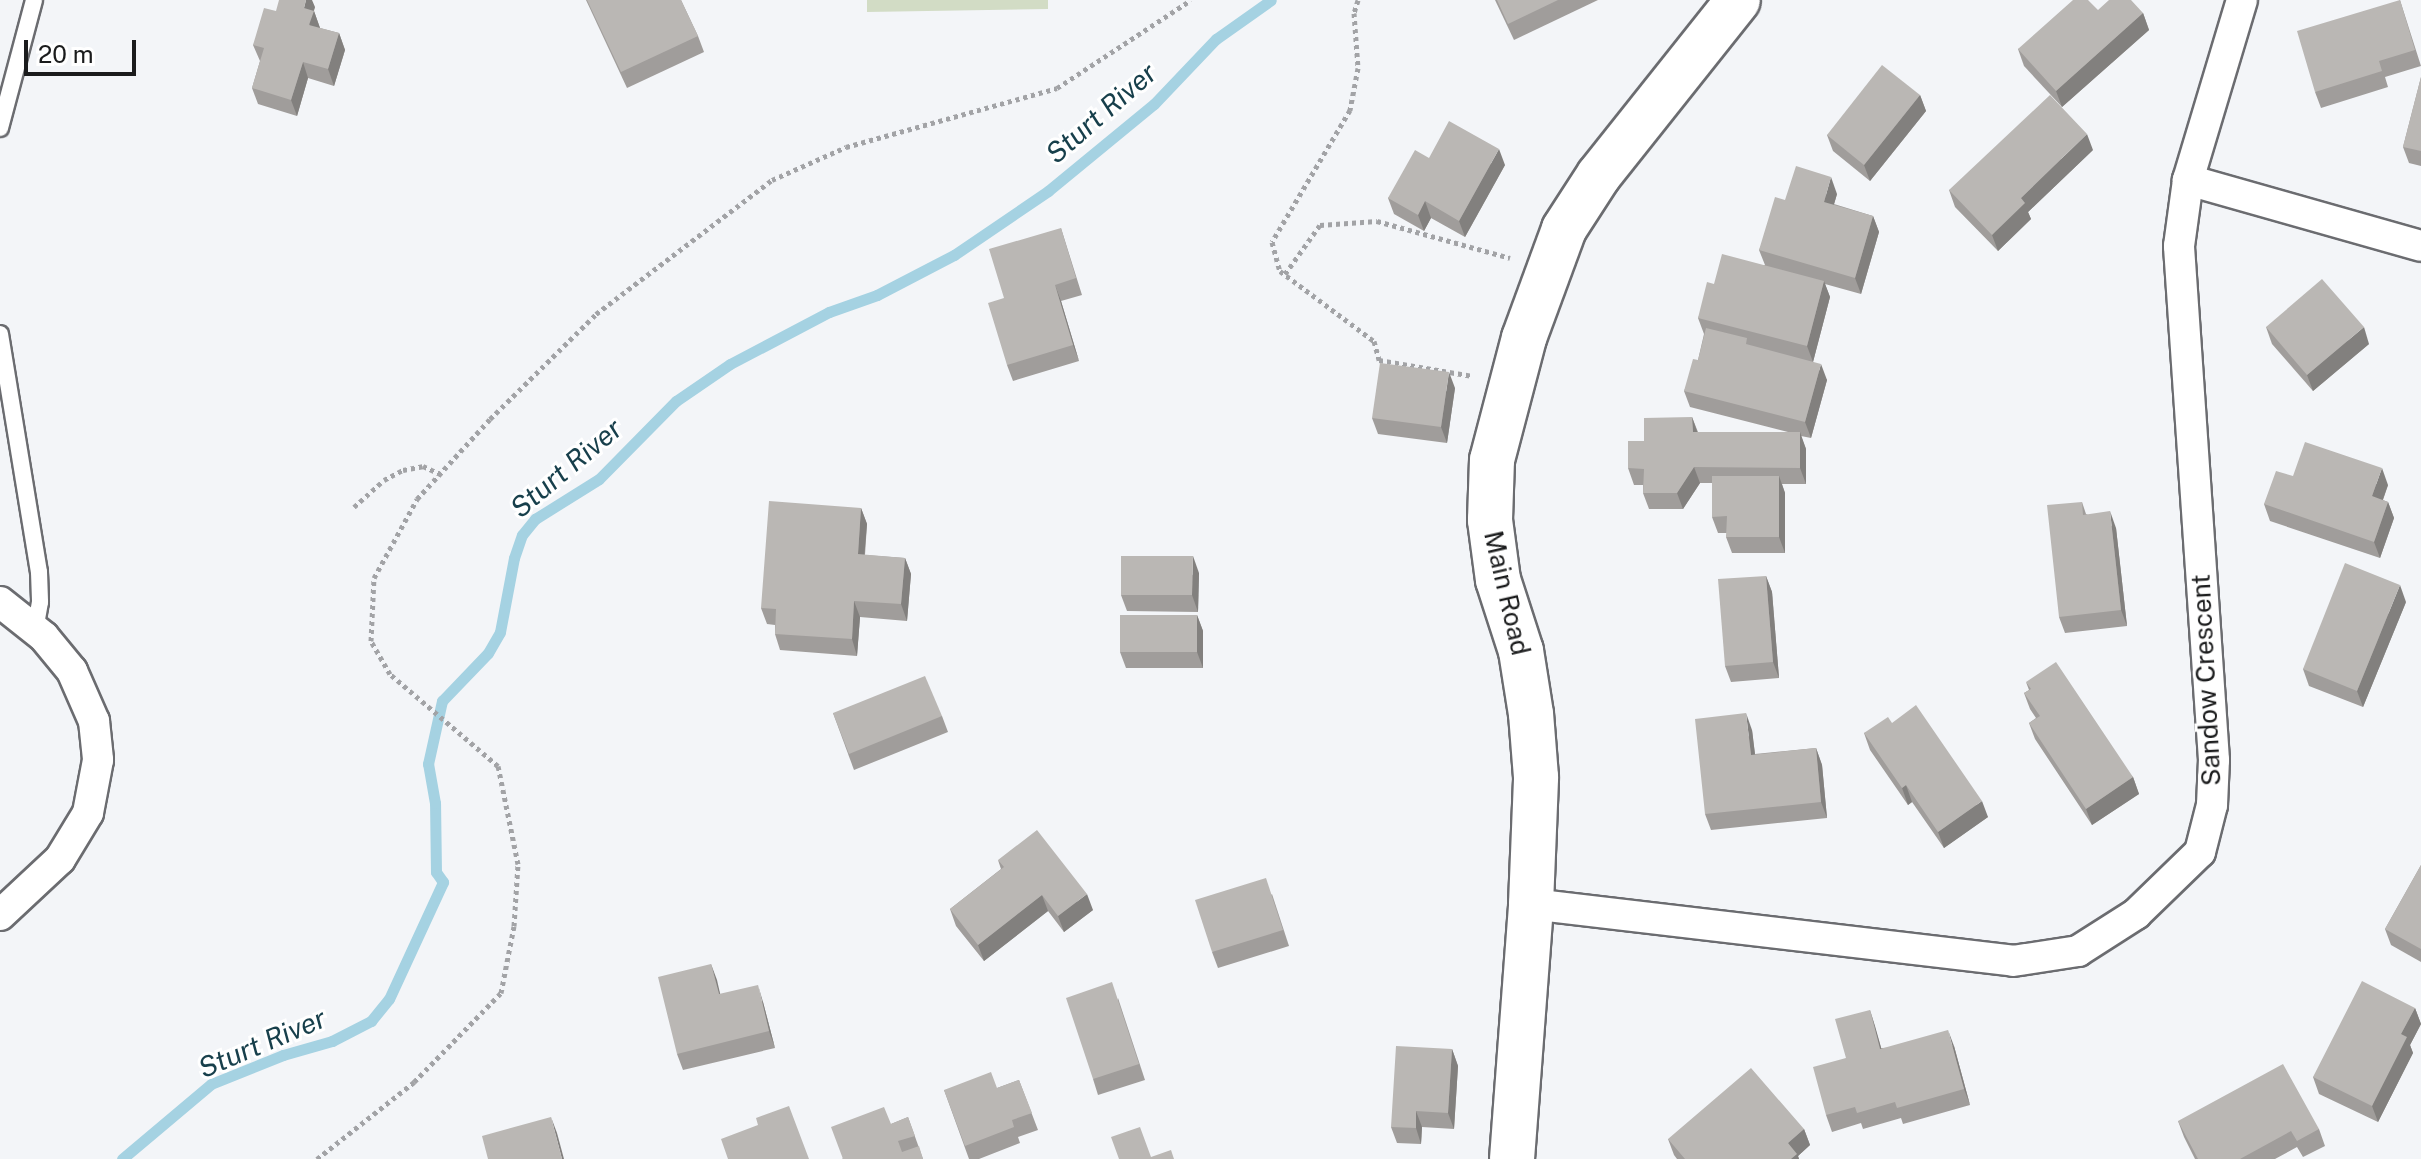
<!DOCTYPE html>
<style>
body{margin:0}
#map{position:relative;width:2421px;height:1159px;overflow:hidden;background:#f3f5f8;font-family:"Public Sans",sans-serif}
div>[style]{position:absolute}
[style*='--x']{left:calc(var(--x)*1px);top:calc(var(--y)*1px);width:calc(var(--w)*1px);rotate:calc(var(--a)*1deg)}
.green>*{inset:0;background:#d2dcc5}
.stream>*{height:11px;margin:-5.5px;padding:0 5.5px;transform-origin:5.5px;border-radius:5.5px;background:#a5d2e2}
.path>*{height:5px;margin-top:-2.5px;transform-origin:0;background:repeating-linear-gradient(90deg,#a2a3a6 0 4px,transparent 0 8px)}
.roads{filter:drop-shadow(2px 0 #6b6c70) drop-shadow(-2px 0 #6b6c70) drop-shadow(0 2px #6b6c70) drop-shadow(0 -2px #6b6c70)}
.service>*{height:16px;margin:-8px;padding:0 8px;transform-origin:8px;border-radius:8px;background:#fff}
.minor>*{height:30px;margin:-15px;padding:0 15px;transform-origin:15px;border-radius:15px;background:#fff}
.secondary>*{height:44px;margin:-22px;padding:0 22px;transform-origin:22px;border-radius:22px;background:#fff}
.wall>*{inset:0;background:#a09d9b}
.shaded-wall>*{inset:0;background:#82807e}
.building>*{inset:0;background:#bab7b4}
span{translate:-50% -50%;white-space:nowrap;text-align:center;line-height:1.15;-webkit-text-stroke:6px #fff;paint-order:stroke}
.street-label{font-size:26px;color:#1b1c1d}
.water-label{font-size:28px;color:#173f4b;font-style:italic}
.scale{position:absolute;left:24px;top:40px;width:112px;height:36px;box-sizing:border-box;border:4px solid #1b1c1d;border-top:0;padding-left:10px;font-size:24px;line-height:28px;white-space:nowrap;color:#1b1c1d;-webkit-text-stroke:6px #fff;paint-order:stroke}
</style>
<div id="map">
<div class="green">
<i style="clip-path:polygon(867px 0,1048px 0,1048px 9px,867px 12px)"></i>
</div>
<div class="stream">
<i style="--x:122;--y:1159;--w:116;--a:-40.1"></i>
<i style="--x:211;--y:1084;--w:78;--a:-21.9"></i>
<i style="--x:283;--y:1055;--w:51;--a:-15.9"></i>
<i style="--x:332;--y:1041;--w:44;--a:-27.1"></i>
<i style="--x:371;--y:1021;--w:28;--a:-51"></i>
<i style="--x:389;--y:999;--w:129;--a:-65.2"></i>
<i style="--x:443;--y:882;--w:12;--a:-125"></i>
<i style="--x:436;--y:872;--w:69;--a:-90.8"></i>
<i style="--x:435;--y:803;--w:40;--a:-100"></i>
<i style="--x:428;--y:764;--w:65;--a:-77.5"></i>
<i style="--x:442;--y:701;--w:66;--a:-46.2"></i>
<i style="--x:488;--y:653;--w:24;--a:-60"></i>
<i style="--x:500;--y:632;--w:75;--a:-79.3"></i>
<i style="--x:514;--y:558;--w:24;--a:-71"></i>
<i style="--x:522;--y:535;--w:21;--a:-51"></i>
<i style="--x:535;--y:519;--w:75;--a:-32"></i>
<i style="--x:599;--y:479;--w:110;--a:-45.4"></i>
<i style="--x:676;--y:401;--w:65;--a:-34.4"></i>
<i style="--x:730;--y:364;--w:112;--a:-27.7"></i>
<i style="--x:829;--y:312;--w:51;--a:-19.5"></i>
<i style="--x:877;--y:295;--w:87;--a:-27.5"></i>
<i style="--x:954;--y:255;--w:114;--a:-34.2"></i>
<i style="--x:1048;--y:191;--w:137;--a:-39.4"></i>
<i style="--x:1154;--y:104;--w:90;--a:-46.4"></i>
<i style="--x:1216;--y:39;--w:67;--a:-35.3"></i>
</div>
<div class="path">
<i style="--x:1358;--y:0;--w:14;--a:107"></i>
<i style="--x:1354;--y:13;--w:55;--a:85.8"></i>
<i style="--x:1358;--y:68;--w:43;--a:100.8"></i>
<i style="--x:1350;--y:110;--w:153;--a:120.6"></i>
<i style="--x:1272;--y:242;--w:30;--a:75"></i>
<i style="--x:1280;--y:271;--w:117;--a:36.7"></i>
<i style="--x:1374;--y:341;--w:20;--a:75"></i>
<i style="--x:1379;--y:360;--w:95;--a:9.7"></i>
<i style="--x:1285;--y:274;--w:60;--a:-54.5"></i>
<i style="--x:1320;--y:225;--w:57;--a:-4"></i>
<i style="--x:1377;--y:221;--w:138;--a:15.5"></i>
<i style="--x:354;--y:507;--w:40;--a:-42"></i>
<i style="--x:384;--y:480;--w:21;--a:-28"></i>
<i style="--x:403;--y:470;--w:20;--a:-11"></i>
<i style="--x:423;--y:466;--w:19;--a:25"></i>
<i style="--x:317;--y:1159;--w:124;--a:-38.4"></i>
<i style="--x:414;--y:1082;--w:124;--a:-45.7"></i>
<i style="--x:501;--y:993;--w:68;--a:-79"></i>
<i style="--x:514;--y:926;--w:62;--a:-86.3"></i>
<i style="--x:518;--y:864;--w:100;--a:-101.5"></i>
<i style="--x:498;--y:766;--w:142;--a:-139.6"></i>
<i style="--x:390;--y:674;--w:38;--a:-120"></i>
<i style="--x:371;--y:641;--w:63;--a:-87.3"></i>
<i style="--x:374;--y:578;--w:90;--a:-61.4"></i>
<i style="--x:417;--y:499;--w:108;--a:-47.6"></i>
<i style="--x:490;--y:419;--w:149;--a:-44.7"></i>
<i style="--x:596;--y:314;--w:221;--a:-37.3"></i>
<i style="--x:772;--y:180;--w:81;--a:-24"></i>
<i style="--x:846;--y:147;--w:219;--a:-15.6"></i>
<i style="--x:1057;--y:88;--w:160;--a:-33.3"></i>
</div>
<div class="roads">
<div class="service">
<i style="--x:0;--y:128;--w:132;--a:-75.1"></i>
<i style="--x:0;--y:334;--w:241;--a:80.7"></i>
<i style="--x:39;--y:572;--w:30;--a:88"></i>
<i style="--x:40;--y:602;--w:28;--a:100"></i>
</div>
<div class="minor">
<i style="--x:2188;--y:180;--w:242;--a:15.8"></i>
<i style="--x:0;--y:602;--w:56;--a:38.5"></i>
<i style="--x:44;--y:637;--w:44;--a:50.5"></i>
<i style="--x:72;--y:671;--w:55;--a:66.3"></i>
<i style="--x:94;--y:721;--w:39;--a:84"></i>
<i style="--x:98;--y:760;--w:54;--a:100.7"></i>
<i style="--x:88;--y:813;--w:54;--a:121.3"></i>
<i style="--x:60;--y:859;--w:82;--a:137"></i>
<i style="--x:1531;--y:904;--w:485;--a:6.7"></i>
<i style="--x:2013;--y:961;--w:66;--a:-8.7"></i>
<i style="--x:2078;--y:951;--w:69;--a:-32.5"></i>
<i style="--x:2136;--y:914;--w:89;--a:-44.1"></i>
<i style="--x:2200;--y:852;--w:49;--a:-75.7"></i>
<i style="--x:2212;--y:805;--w:45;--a:-87.5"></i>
<i style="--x:2214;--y:760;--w:515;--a:-93.9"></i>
<i style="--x:2179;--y:246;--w:67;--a:-82.2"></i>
<i style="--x:2188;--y:180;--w:188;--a:-73.3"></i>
</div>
<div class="secondary">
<i style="--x:1512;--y:1159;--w:256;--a:-85.7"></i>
<i style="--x:1531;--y:904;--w:127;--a:-87.7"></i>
<i style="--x:1536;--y:777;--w:63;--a:-94.5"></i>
<i style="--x:1531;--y:714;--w:64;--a:-99"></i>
<i style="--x:1521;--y:651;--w:75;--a:-107.9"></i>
<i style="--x:1498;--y:580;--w:61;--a:-97.6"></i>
<i style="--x:1490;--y:520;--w:60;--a:-88.1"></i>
<i style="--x:1492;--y:460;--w:126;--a:-75.3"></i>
<i style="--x:1524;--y:338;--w:116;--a:-69.8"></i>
<i style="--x:1564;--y:229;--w:64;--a:-57.1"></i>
<i style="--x:1599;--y:175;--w:223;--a:-51.5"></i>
</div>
</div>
<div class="wall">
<i style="clip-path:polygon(586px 0,681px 0,698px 36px,704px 52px,627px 88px)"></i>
<i style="clip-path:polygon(1495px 0,1598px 0,1514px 40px)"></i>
<i style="clip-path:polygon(2400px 0,2421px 66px,2385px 77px,2388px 87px,2321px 108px,2315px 92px)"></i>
<i style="clip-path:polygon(315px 7px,314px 11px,320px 28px,339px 33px,345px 50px,334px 86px,308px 78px,297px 116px,258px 104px,252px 88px,260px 61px,253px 45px,276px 11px)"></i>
<i style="clip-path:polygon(2098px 10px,2143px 13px,2149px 30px,2062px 107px,2024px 66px,2018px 49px)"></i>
<i style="clip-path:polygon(2421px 77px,2421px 166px,2409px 163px,2403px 147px)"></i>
<i style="clip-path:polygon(1920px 95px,1926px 111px,1870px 181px,1833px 151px,1827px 135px)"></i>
<i style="clip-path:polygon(2093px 150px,2028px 212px,2031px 219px,1998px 251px,1955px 207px,1949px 190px)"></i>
<i style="clip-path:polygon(1429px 158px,1505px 165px,1465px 237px,1431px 218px,1424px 231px,1394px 214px,1388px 198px)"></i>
<i style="clip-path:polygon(1837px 194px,1834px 204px,1873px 216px,1879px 232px,1861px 294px,1825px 284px,1830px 297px,1813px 362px,1827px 380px,1811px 438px,1801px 436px,1806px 449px,1806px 484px,1782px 484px,1785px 493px,1785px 553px,1732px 553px,1726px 537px,1727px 533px,1718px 533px,1712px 517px,1712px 483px,1700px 483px,1683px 509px,1649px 509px,1643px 493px,1643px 485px,1634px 485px,1628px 468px,1644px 441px,1692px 417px,1698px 432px,1788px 432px,1690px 407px,1684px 391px,1698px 360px,1704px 334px,1698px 318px,1714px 284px,1765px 265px,1759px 250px,1785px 200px)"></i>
<i style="clip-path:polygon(1061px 228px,1082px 295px,1061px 301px,1079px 361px,1013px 381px,1007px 365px,1004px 298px)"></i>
<i style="clip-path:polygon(2266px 327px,2369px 344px,2313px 391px,2272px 344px)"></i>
<i style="clip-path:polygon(1455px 388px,1447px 443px,1378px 434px,1372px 418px)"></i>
<i style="clip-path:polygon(2293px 476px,2388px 485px,2383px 500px,2388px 502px,2394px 518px,2380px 558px,2270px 521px,2264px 504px)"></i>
<i style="clip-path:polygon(2082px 502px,2086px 514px,2116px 528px,2127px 626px,2065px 633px,2059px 617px)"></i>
<i style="clip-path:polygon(861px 508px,867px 524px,865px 555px,905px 558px,911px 574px,907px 621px,860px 617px,857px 656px,780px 650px,775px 634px,775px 625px,767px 624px,761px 608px)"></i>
<i style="clip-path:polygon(1199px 573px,1198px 612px,1127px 611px,1121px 595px)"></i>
<i style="clip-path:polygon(1766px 576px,1772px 592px,1779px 678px,1731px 682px,1725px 666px)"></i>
<i style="clip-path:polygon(2406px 602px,2363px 707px,2309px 686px,2303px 669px)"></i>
<i style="clip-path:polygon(1197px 615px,1203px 631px,1203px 668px,1126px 668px,1120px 652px)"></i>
<i style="clip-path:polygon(2026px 682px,2133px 777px,2139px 794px,2092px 825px,2035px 739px,2029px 723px,2036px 718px,2030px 709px,2024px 693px,2029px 690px)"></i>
<i style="clip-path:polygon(833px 713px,942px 716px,948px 732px,854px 770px)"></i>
<i style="clip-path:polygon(1892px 723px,1988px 817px,1944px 848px,1912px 802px,1908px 805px,1870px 750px,1864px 733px)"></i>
<i style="clip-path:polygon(1752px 730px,1755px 754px,1816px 748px,1822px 765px,1827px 818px,1711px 830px,1705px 814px)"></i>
<i style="clip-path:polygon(998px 860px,1093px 910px,1064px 932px,1048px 911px,984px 961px,956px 926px,950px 909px,1001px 869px)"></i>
<i style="clip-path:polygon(2421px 865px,2421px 962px,2391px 945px,2385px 929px)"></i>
<i style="clip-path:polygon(1272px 894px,1289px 946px,1218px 968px,1212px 952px)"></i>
<i style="clip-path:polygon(711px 964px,720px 994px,763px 1002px,775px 1048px,683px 1070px,677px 1054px)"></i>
<i style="clip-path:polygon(1118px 998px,1145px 1080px,1098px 1095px,1093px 1079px)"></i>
<i style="clip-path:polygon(2415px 1008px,2421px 1024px,2410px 1045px,2413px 1053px,2378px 1122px,2319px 1094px,2313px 1077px)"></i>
<i style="clip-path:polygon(1870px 1010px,1881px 1048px,1954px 1046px,1970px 1105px,1903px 1124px,1901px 1118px,1863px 1129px,1861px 1123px,1832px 1132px,1826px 1115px,1846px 1058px)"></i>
<i style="clip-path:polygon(1452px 1049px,1458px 1066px,1454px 1129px,1422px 1127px,1421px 1144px,1397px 1143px,1391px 1127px)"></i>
<i style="clip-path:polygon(1019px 1080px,1038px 1130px,1018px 1137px,1020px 1143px,979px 1159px,969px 1159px,944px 1090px,997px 1088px)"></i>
<i style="clip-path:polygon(908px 1117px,923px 1159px,842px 1159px,891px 1124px)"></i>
<i style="clip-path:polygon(2178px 1121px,2319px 1129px,2325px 1146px,2303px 1157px,2297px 1147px,2275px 1159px,2195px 1159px,2184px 1137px)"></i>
<i style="clip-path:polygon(1804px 1129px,1810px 1145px,1798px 1156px,1799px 1159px,1677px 1159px,1674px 1155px,1668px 1139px)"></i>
</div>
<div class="shaded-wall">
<i style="clip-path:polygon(306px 0,312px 0,315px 7px,313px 12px,314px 11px,320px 28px,315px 41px,304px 8px)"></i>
<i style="clip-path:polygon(2143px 13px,2149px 30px,2062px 107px,2056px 91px)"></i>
<i style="clip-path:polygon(339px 33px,345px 50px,334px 86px,328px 69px)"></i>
<i style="clip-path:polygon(303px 62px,308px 78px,297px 116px,291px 100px)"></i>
<i style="clip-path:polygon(1920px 95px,1926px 111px,1870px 181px,1864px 165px)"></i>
<i style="clip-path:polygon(2087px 134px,2093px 150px,2028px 212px,2031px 219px,1998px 251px,1992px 235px,2021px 198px)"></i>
<i style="clip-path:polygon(1499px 149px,1505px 165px,1465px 237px,1459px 221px)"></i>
<i style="clip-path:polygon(1831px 177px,1837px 194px,1830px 218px,1824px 202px)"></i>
<i style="clip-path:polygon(1425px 201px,1431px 218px,1424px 231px,1418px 215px)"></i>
<i style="clip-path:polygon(1873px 216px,1879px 232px,1861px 294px,1855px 278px)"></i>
<i style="clip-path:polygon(1824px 281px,1830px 297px,1813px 362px,1807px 346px)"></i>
<i style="clip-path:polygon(1055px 285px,1061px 301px,1079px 361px,1073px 345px)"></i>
<i style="clip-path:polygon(2364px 327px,2369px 344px,2313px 391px,2307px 375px)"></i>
<i style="clip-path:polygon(1821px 364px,1827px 380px,1811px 438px,1805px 422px)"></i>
<i style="clip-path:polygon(1449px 372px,1455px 388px,1447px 443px,1441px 427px)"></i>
<i style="clip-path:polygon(1692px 417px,1698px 434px,1693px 432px)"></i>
<i style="clip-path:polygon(1800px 432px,1806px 449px,1806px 484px,1800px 468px)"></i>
<i style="clip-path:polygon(1694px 467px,1700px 483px,1683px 509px,1677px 493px)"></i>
<i style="clip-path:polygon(2382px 468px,2388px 485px,2378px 513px,2372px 496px)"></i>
<i style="clip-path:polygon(1779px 476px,1785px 493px,1785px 553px,1779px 537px)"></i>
<i style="clip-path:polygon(2388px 502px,2394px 518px,2380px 558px,2374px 542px)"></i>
<i style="clip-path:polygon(861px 508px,867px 524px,863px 571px,858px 554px)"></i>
<i style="clip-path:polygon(2110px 511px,2116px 528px,2127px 626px,2121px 610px)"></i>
<i style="clip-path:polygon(1193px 556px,1199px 573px,1198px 612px,1192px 595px)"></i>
<i style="clip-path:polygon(905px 558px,911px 574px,907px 621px,901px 604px)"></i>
<i style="clip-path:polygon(1766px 576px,1772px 592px,1779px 678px,1773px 662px)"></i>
<i style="clip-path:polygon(2400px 585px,2406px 602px,2363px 707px,2357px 691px)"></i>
<i style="clip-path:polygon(854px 601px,860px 617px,857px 656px,852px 639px)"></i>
<i style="clip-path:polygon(1197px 615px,1203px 631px,1203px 668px,1197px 652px)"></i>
<i style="clip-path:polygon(1746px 713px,1752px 730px,1757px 771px,1751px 755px)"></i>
<i style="clip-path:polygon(1816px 748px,1822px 765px,1827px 818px,1821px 802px)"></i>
<i style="clip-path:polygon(2133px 777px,2139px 794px,2092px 825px,2086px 809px)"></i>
<i style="clip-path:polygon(1906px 785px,1912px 802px,1908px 805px,1902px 788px)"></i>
<i style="clip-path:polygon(1982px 801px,1988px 817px,1944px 848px,1938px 832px)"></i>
<i style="clip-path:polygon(1087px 894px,1093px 910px,1064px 932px,1058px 916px)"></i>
<i style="clip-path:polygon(1042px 895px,1048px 911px,984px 961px,978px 945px)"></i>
<i style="clip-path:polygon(711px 964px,717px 980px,724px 1011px,719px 994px)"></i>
<i style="clip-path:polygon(758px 985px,763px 1002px,775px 1048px,769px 1031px)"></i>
<i style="clip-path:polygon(2415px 1008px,2421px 1024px,2410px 1045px,2413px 1053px,2378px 1122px,2372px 1106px,2401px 1034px)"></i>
<i style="clip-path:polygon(1870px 1010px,1875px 1026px,1886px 1065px,1880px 1049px)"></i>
<i style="clip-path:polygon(1948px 1030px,1954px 1046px,1970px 1105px,1964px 1089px)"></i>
<i style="clip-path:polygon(1452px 1049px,1458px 1066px,1454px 1129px,1448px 1113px)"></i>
<i style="clip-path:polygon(1416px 1111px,1422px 1127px,1421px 1144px,1416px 1128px)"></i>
<i style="clip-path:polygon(551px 1117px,557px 1133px,564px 1159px,562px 1159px)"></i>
<i style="clip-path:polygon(1804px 1129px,1810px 1145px,1798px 1156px,1799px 1159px,1791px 1159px,1788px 1143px)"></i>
</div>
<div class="building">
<i style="clip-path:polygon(279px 0,306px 0,304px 8px,314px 11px,309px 25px,339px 33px,328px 69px,303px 62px,291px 100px,252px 88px,264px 48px,253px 45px,264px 8px,276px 11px)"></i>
<i style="clip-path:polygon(587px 0,681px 0,698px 36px,621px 72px)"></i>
<i style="clip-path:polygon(1497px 0,1558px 0,1508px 24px)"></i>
<i style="clip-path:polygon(2073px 0,2088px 0,2098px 10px,2109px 0,2131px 0,2143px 13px,2056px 91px,2018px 49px)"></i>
<i style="clip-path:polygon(2400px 0,2415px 50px,2379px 61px,2382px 71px,2315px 92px,2297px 31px)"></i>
<i style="clip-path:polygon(1882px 65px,1920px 95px,1864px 165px,1827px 135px)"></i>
<i style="clip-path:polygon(2421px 77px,2421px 151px,2403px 147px)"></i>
<i style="clip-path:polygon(2050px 95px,2087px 134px,2021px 198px,2025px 203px,1992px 235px,1949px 190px)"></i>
<i style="clip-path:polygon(1449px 121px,1499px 149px,1459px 221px,1425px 201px,1418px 215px,1388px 198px,1415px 150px,1429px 158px)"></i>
<i style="clip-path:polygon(1796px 166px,1831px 177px,1824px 202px,1873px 216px,1855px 278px,1759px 250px,1775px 197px,1785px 200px)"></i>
<i style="clip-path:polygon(1061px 228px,1076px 278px,1055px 285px,1073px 345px,1007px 365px,988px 303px,1004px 298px,989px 249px)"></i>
<i style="clip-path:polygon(1722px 254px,1824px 281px,1807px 346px,1698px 318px,1707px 282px,1714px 284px)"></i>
<i style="clip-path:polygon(2322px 279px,2364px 327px,2307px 375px,2266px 327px)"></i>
<i style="clip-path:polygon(1706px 328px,1747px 338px,1746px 344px,1821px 364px,1805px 422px,1684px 391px,1693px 359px,1698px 360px)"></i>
<i style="clip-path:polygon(1380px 363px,1449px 372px,1441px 427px,1372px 418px)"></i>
<i style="clip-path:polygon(1692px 417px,1693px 432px,1800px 432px,1800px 468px,1694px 467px,1677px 493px,1643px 493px,1644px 469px,1628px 468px,1628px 441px,1644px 441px,1644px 418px)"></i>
<i style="clip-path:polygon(2305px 442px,2382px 468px,2372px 496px,2388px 502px,2374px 542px,2264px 504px,2276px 471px,2293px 476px)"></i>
<i style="clip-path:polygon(1712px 476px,1779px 476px,1779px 537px,1726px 537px,1727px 516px,1712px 517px)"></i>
<i style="clip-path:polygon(769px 501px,861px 508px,858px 554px,905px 558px,901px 604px,854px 601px,852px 639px,775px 634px,776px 609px,761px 608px)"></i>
<i style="clip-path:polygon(2082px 502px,2083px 515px,2110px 511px,2121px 610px,2059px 617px,2047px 505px)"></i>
<i style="clip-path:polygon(1121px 556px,1193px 556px,1192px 595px,1121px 595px)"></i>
<i style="clip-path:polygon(2345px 563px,2400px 585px,2357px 691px,2303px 669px)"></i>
<i style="clip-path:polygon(1766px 576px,1773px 662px,1725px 666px,1718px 579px)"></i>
<i style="clip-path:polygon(1120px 615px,1197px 615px,1197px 652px,1120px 652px)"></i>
<i style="clip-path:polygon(2056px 662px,2133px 777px,2086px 809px,2029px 723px,2040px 716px,2024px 693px,2031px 689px,2026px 682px)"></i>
<i style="clip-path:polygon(925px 676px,942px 716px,849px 754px,833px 713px)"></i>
<i style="clip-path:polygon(1916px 705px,1982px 801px,1938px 832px,1906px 785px,1902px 788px,1864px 733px,1888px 717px,1892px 723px)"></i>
<i style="clip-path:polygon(1746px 713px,1751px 755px,1816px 748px,1821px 802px,1705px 814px,1695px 719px)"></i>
<i style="clip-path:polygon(1037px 830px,1087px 894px,1058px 916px,1042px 895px,978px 945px,950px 909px,1004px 867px,998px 860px)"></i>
<i style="clip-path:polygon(2421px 865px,2421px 949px,2385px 929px)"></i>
<i style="clip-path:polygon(1266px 878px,1283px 930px,1212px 952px,1195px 900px)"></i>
<i style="clip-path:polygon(711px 964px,719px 994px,758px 985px,769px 1031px,677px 1054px,658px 977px)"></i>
<i style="clip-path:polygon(2362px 981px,2415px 1008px,2401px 1034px,2407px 1037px,2372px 1106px,2313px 1077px)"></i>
<i style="clip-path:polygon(1112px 982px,1139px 1064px,1093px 1079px,1066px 998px)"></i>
<i style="clip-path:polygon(1870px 1010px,1880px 1049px,1948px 1030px,1964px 1089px,1897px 1108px,1895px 1102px,1857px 1113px,1855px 1107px,1826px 1115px,1813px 1067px,1846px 1058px,1835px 1019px)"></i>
<i style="clip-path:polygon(1396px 1046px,1452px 1049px,1448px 1113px,1416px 1111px,1416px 1128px,1391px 1127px)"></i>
<i style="clip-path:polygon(2283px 1064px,2319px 1129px,2297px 1141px,2291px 1131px,2240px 1159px,2198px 1159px,2178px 1121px)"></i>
<i style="clip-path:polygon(1751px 1068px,1804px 1129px,1788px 1143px,1797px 1154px,1791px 1159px,1685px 1159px,1668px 1139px)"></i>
<i style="clip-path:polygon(991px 1072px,997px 1088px,1019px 1080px,1032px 1113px,1012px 1120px,1014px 1127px,965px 1146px,944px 1090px)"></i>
<i style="clip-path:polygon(789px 1106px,809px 1159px,728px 1159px,721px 1139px,758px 1125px,756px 1118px)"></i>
<i style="clip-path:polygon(884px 1107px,891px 1124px,908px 1117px,915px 1136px,898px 1141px,902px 1152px,919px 1146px,923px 1159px,843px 1159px,831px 1127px)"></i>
<i style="clip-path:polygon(551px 1117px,562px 1159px,488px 1159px,482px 1136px)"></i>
<i style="clip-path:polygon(1140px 1127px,1151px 1157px,1171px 1150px,1174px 1159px,1119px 1159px,1111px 1137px)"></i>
</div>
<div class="street-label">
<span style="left:1507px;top:593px;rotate:77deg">Main Road</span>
<span style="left:2206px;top:680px;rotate:-93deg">Sandow Crescent</span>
</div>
<div class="water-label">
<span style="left:1101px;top:113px;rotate:-41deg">Sturt River</span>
<span style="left:566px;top:468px;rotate:-40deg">Sturt River</span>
<span style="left:262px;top:1043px;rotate:-23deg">Sturt River</span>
</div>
<div class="scale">20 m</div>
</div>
